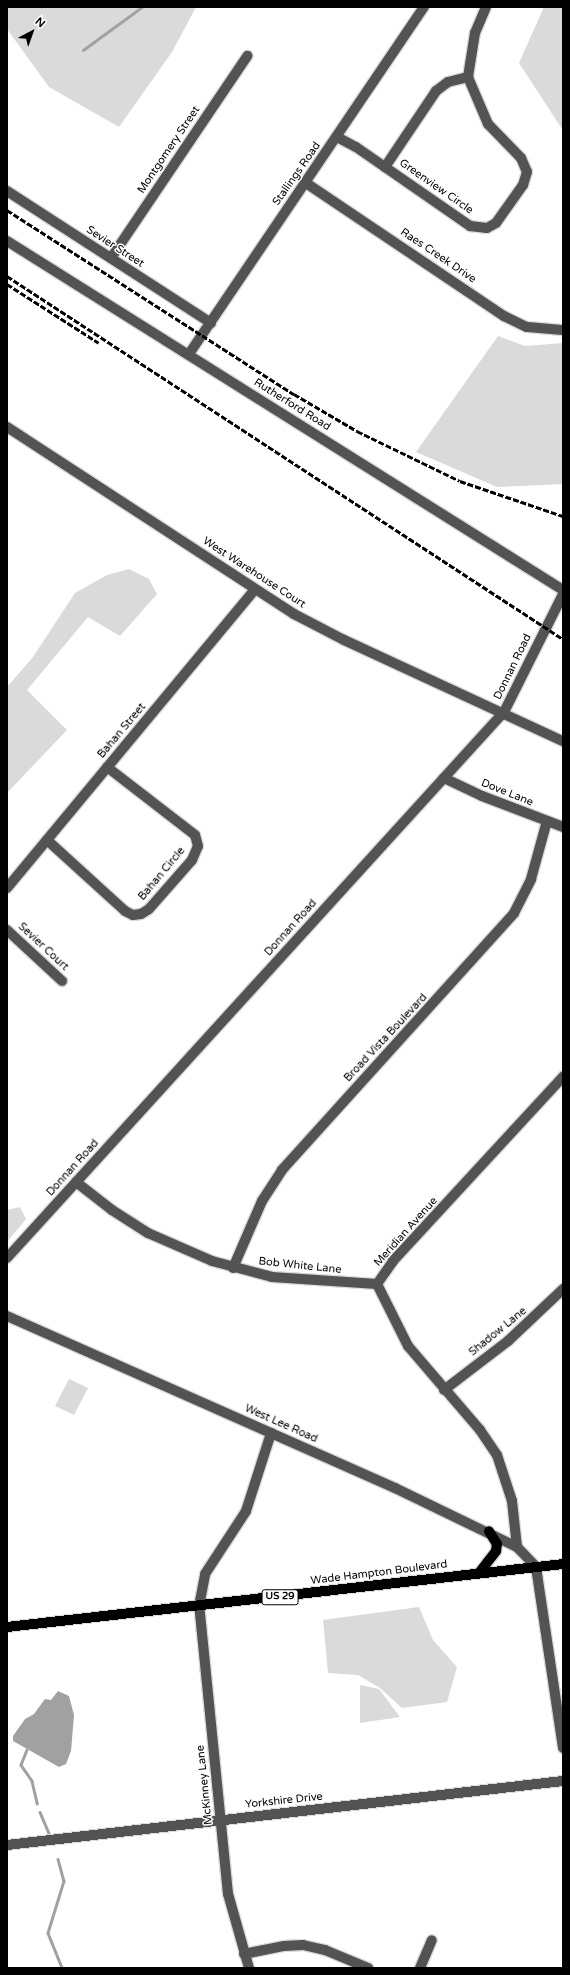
<!DOCTYPE html>
<style>
body{margin:0}
#map{position:relative;width:570px;height:1975px;overflow:hidden;background:#fff;font-family:"Varela Round",sans-serif}
div>[style]{position:absolute}
[style*='--x']{left:calc(var(--x)*1px);top:calc(var(--y)*1px);width:calc(var(--w)*1px);rotate:calc(var(--a)*1deg)}
.green>*{inset:0;background:#dadada}
.water>*{inset:0;background:#a1a1a1}
.stream>*{height:2.5px;margin:-1.25px;padding:0 1.25px;transform-origin:1.25px;border-radius:1.25px;background:#a1a1a1}
.roads{filter:drop-shadow(1px 0 #dbdbdb) drop-shadow(-1px 0 #dbdbdb) drop-shadow(0 1px #dbdbdb) drop-shadow(0 -1px #dbdbdb)}
.minor>*{height:10px;margin:-5px;padding:0 5px;transform-origin:5px;border-radius:5px;background:#535353}
.major>*{height:10px;margin:-5px;padding:0 5px;transform-origin:5px;border-radius:5px;background:#000}
.rail>*{height:2.5px;margin-top:-1.25px;transform-origin:0;background:repeating-linear-gradient(90deg,#000 0 6px,transparent 0 8px)}
span{translate:-50% -50%;white-space:nowrap;text-align:center;line-height:1.15;-webkit-text-stroke:3px #fff;paint-order:stroke}
.shield-label span{padding:1px 3px;background:#fff;border:1px solid;border-radius:3px;-webkit-text-stroke-width:0}
.shield-label{font-size:10px;color:#000;font-weight:700}
.street-label{font-size:11px;color:#000}
.frame{position:absolute;inset:0;border:8px solid #000;pointer-events:none}
.north{position:absolute;left:12px;top:12px;width:40px;height:40px;-webkit-text-stroke:3px #fff;paint-order:stroke;rotate:41deg;font-size:11px;font-weight:700;line-height:16px;text-align:center;color:#000}
.north::after{content:'';display:block;margin:auto;width:14px;height:18px;background:#000;clip-path:polygon(50% 0,100% 100%,50% 72%,0 100%)}
</style>
<div id="map">
<div class="green">
<i style="clip-path:polygon(7px 7px,196px 7px,172px 52px,119px 127px,49px 87px,7px 29px)"></i>
<i style="clip-path:polygon(544px 7px,563px 7px,562px 129px,519px 63px)"></i>
<i style="clip-path:polygon(498px 336px,525px 346px,563px 343px,563px 484px,497px 487px,416px 452px)"></i>
<i style="clip-path:polygon(129px 569px,149px 579px,157px 594px,120px 636px,88px 617px,27px 690px,67px 730px,7px 793px,7px 687px,33px 657px,75px 593px,107px 575px)"></i>
<i style="clip-path:polygon(20px 1207px,26px 1219px,7px 1242px,7px 1210px)"></i>
<i style="clip-path:polygon(69px 1379px,88px 1388px,74px 1415px,55px 1406px)"></i>
<i style="clip-path:polygon(419px 1607px,433px 1640px,457px 1667px,447px 1702px,402px 1708px,380px 1688px,358px 1675px,328px 1673px,323px 1620px)"></i>
<i style="clip-path:polygon(360px 1685px,379px 1689px,400px 1717px,360px 1723px)"></i>
</div>
<div class="water">
<i style="clip-path:polygon(58px 1691px,69px 1696px,74px 1715px,71px 1751px,66px 1764px,59px 1767px,13px 1741px,13px 1736px,25px 1719px,34px 1714px,45px 1699px,51px 1700px)"></i>
</div>
<div class="stream">
<i style="--x:83;--y:50;--w:73;--a:-36.1"></i>
<i style="--x:27;--y:1750;--w:16;--a:112"></i>
<i style="--x:21;--y:1765;--w:19;--a:55"></i>
<i style="--x:32;--y:1781;--w:23;--a:77"></i>
<i style="--x:40;--y:1812;--w:23;--a:67"></i>
<i style="--x:58;--y:1859;--w:23;--a:75"></i>
<i style="--x:64;--y:1881;--w:54;--a:107.1"></i>
<i style="--x:48;--y:1933;--w:38;--a:68"></i>
</div>
<div class="roads">
<div class="minor">
<i style="--x:337;--y:137;--w:21;--a:28"></i>
<i style="--x:356;--y:147;--w:139;--a:34.7"></i>
<i style="--x:470;--y:226;--w:17;--a:7"></i>
<i style="--x:487;--y:228;--w:10;--a:-29"></i>
<i style="--x:496;--y:223;--w:47;--a:-54.6"></i>
<i style="--x:523;--y:185;--w:14;--a:-73"></i>
<i style="--x:527;--y:172;--w:15;--a:-113"></i>
<i style="--x:521;--y:158;--w:47;--a:-134.1"></i>
<i style="--x:488;--y:124;--w:51;--a:-113.1"></i>
<i style="--x:468;--y:77;--w:45;--a:-81"></i>
<i style="--x:475;--y:33;--w:28;--a:-67"></i>
<i style="--x:385;--y:167;--w:92;--a:-56.1"></i>
<i style="--x:436;--y:91;--w:15;--a:-37"></i>
<i style="--x:448;--y:82;--w:21;--a:-14"></i>
<i style="--x:306;--y:183;--w:239;--a:33.9"></i>
<i style="--x:504;--y:316;--w:25;--a:26"></i>
<i style="--x:527;--y:327;--w:36;--a:5"></i>
<i style="--x:7;--y:191;--w:243;--a:32.9"></i>
<i style="--x:7;--y:241;--w:656;--a:32.12"></i>
<i style="--x:111;--y:258;--w:244;--a:-56"></i>
<i style="--x:189;--y:354;--w:419;--a:-55.9"></i>
<i style="--x:7;--y:427;--w:343;--a:33.1"></i>
<i style="--x:294;--y:614;--w:56;--a:27.5"></i>
<i style="--x:344;--y:640;--w:241;--a:24.8"></i>
<i style="--x:444;--y:778;--w:42;--a:25.3"></i>
<i style="--x:482;--y:796;--w:87;--a:20.9"></i>
<i style="--x:47;--y:840;--w:105;--a:42.3"></i>
<i style="--x:125;--y:911;--w:9;--a:27"></i>
<i style="--x:133;--y:915;--w:8;--a:-7"></i>
<i style="--x:141;--y:914;--w:9;--a:-32"></i>
<i style="--x:149;--y:909;--w:65;--a:-48.7"></i>
<i style="--x:192;--y:860;--w:15;--a:-67"></i>
<i style="--x:198;--y:846;--w:11;--a:-105"></i>
<i style="--x:195;--y:835;--w:111;--a:-142.3"></i>
<i style="--x:7;--y:888;--w:388;--a:-50.3"></i>
<i style="--x:7;--y:930;--w:75;--a:42.8"></i>
<i style="--x:76;--y:1182;--w:46;--a:37.9"></i>
<i style="--x:112;--y:1210;--w:43;--a:32.6"></i>
<i style="--x:148;--y:1233;--w:70;--a:23.6"></i>
<i style="--x:212;--y:1261;--w:62;--a:14.9"></i>
<i style="--x:272;--y:1277;--w:105;--a:3.8"></i>
<i style="--x:7;--y:1258;--w:738;--a:-47.69"></i>
<i style="--x:504;--y:712;--w:132;--a:-63.4"></i>
<i style="--x:233;--y:1268;--w:73;--a:-66.6"></i>
<i style="--x:262;--y:1201;--w:37;--a:-57"></i>
<i style="--x:282;--y:1170;--w:346;--a:-47.9"></i>
<i style="--x:514;--y:913;--w:38;--a:-63"></i>
<i style="--x:531;--y:879;--w:60;--a:-74.6"></i>
<i style="--x:377;--y:1284;--w:69;--a:63.4"></i>
<i style="--x:408;--y:1346;--w:111;--a:49.4"></i>
<i style="--x:480;--y:1430;--w:30;--a:56"></i>
<i style="--x:497;--y:1455;--w:48;--a:71.9"></i>
<i style="--x:512;--y:1501;--w:46;--a:83.8"></i>
<i style="--x:377;--y:1284;--w:28;--a:-55"></i>
<i style="--x:393;--y:1261;--w:251;--a:-47.3"></i>
<i style="--x:7;--y:1316;--w:424;--a:23.9"></i>
<i style="--x:395;--y:1488;--w:136;--a:25.8"></i>
<i style="--x:517;--y:1547;--w:28;--a:46"></i>
<i style="--x:536;--y:1567;--w:183;--a:81.5"></i>
<i style="--x:444;--y:1390;--w:81;--a:-37.4"></i>
<i style="--x:508;--y:1341;--w:76;--a:-43.4"></i>
<i style="--x:7;--y:1845;--w:560;--a:-6.57"></i>
<i style="--x:244;--y:1954;--w:41;--a:-11.3"></i>
<i style="--x:284;--y:1946;--w:19;--a:-3"></i>
<i style="--x:303;--y:1945;--w:23;--a:13"></i>
<i style="--x:325;--y:1950;--w:47;--a:22.7"></i>
<i style="--x:249;--y:1968;--w:77;--a:-105.8"></i>
<i style="--x:228;--y:1894;--w:289;--a:-95.7"></i>
<i style="--x:199;--y:1606;--w:33;--a:-79"></i>
<i style="--x:205;--y:1574;--w:75;--a:-56.9"></i>
<i style="--x:246;--y:1511;--w:82;--a:-72.2"></i>
<i style="--x:420;--y:1968;--w:30;--a:-67"></i>
</div>
<div class="major">
<i style="--x:479;--y:1573;--w:28;--a:-52"></i>
<i style="--x:496;--y:1551;--w:7;--a:-82"></i>
<i style="--x:497;--y:1544;--w:15;--a:-122"></i>
<i style="--x:7;--y:1627;--w:560;--a:-6.46"></i>
</div>
</div>
<div class="rail">
<i style="--x:7;--y:210;--w:341;--a:32.7"></i>
<i style="--x:294;--y:394;--w:73;--a:30.4"></i>
<i style="--x:357;--y:431;--w:114;--a:25.9"></i>
<i style="--x:460;--y:481;--w:109;--a:18.8"></i>
<i style="--x:7;--y:276;--w:664;--a:33.14"></i>
<i style="--x:7;--y:284;--w:109;--a:32.7"></i>
</div>
<div class="shield-label">
<span style="left:280px;top:1597px">US 29</span>
</div>
<div class="street-label">
<span style="left:169px;top:150px;rotate:-56deg">Montgomery Street</span>
<span style="left:297px;top:174px;rotate:-55deg">Stallings Road</span>
<span style="left:436px;top:187px;rotate:35deg">Greenview Circle</span>
<span style="left:115px;top:247px;rotate:33deg">Sevier Street</span>
<span style="left:438px;top:256px;rotate:34deg">Raes Creek Drive</span>
<span style="left:292px;top:405px;rotate:32deg">Rutherford Road</span>
<span style="left:254px;top:573px;rotate:33deg">West Warehouse Court</span>
<span style="left:513px;top:667px;rotate:-64deg">Donnan Road</span>
<span style="left:122px;top:731px;rotate:-50deg">Bahan Street</span>
<span style="left:507px;top:793px;rotate:22deg">Dove Lane</span>
<span style="left:162px;top:874px;rotate:-50deg">Bahan Circle</span>
<span style="left:291px;top:928px;rotate:-48deg">Donnan Road</span>
<span style="left:43px;top:947px;rotate:43deg">Sevier Court</span>
<span style="left:386px;top:1038px;rotate:-47deg">Broad Vista Boulevard</span>
<span style="left:73px;top:1168px;rotate:-48deg">Donnan Road</span>
<span style="left:406px;top:1232px;rotate:-48deg">Meridian Avenue</span>
<span style="left:300px;top:1266px;rotate:6deg">Bob White Lane</span>
<span style="left:498px;top:1332px;rotate:-39deg">Shadow Lane</span>
<span style="left:281px;top:1424px;rotate:24deg">West Lee Road</span>
<span style="left:379px;top:1573px;rotate:-7deg">Wade Hampton Boulevard</span>
<span style="left:205px;top:1785px;rotate:-96deg">McKinney Lane</span>
<span style="left:284px;top:1801px;rotate:-6deg">Yorkshire Drive</span>
</div>
<div class="frame"></div>
<div class="north">N</div>
</div>
